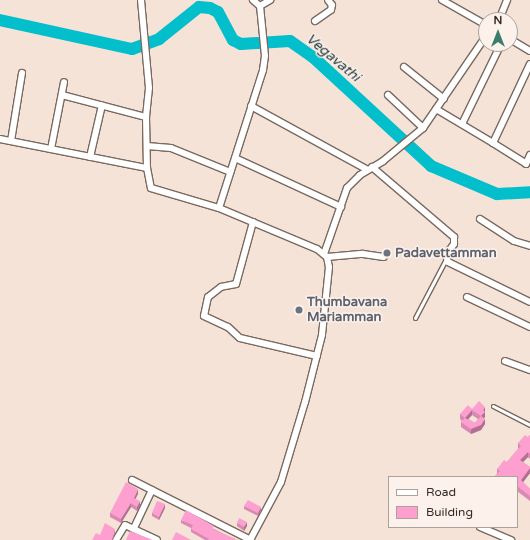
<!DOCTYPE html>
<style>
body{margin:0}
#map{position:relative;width:530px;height:540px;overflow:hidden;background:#f5e3d8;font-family:"Varela Round",sans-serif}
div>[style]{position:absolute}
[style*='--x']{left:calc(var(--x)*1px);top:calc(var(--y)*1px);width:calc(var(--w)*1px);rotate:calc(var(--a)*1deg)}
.river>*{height:12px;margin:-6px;padding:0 6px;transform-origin:6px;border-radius:6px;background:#03becb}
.roads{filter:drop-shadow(1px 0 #79695f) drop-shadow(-1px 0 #79695f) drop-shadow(0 1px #79695f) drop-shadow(0 -1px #79695f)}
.lane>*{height:3px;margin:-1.5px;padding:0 1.5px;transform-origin:1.5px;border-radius:1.5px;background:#fff}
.street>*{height:6px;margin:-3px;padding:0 3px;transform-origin:3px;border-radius:3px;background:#fff}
.wall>*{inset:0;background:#da8ab2}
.shaded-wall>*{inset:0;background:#b17091}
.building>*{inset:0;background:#fda0cf}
.dots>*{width:11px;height:11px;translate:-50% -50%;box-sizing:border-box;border:2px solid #fdf2eb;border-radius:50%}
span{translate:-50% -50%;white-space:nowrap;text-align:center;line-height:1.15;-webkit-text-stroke:3px #fdf2eb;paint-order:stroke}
.worship-label{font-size:13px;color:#5b616d;font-weight:700}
.left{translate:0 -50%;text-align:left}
.water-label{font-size:14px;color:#243c3e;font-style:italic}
.legend{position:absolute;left:388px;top:476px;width:130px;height:52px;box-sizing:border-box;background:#fdf2eb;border:1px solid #aca29d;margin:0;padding:5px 7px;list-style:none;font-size:12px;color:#322b27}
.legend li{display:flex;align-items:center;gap:8px;height:20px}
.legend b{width:20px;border:1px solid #aca29d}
.north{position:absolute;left:478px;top:12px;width:40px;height:40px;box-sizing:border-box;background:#fdf2eb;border:1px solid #aca29d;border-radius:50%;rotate:0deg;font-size:11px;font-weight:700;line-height:16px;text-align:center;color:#322b27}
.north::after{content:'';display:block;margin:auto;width:14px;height:18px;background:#3b7c6b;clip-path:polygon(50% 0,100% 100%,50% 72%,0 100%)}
</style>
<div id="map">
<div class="river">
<i style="--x:0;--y:20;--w:135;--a:12.4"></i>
<i style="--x:132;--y:49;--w:29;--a:-20"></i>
<i style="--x:159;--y:39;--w:51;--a:-38.7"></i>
<i style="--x:199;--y:7;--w:11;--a:5"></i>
<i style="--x:210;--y:8;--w:9;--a:27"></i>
<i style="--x:218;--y:12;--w:32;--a:62"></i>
<i style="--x:233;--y:40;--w:9;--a:27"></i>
<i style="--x:241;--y:44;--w:49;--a:-3.5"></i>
<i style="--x:290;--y:41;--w:28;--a:35"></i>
<i style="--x:313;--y:57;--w:161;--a:42.7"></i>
<i style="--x:431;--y:166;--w:72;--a:23"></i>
<i style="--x:497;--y:194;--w:33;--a:-3"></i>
</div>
<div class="roads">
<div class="lane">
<i style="--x:415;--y:318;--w:67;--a:-62.3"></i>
<i style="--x:493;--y:406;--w:42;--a:27.2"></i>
</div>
<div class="street">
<i style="--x:141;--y:0;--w:88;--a:84.8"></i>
<i style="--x:149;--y:88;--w:29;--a:96"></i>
<i style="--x:146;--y:117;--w:51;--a:88.9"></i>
<i style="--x:147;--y:168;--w:20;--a:79"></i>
<i style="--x:151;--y:188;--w:71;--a:16.4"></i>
<i style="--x:219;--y:208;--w:106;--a:22.7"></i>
<i style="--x:317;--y:249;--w:13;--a:39"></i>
<i style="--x:327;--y:257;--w:10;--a:79"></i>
<i style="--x:329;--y:267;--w:68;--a:95.9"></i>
<i style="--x:322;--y:335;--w:69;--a:104.2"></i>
<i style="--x:305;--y:402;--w:84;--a:106.7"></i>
<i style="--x:281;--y:482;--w:66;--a:118.1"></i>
<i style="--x:253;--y:0;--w:9;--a:41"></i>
<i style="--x:442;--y:0;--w:51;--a:29.6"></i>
<i style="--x:499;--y:20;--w:22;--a:-68"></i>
<i style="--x:315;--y:21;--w:19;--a:-35"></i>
<i style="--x:331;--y:10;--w:5;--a:-79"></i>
<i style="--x:332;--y:5;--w:6;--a:-129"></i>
<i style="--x:510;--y:39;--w:23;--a:31"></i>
<i style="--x:404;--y:67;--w:51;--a:38.7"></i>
<i style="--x:62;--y:95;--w:87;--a:14.7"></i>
<i style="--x:388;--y:95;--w:48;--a:43.3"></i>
<i style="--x:251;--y:106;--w:133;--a:28.7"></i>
<i style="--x:436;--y:109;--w:66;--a:30.8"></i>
<i style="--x:493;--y:143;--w:87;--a:-64.9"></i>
<i style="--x:462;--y:124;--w:89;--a:-64"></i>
<i style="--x:0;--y:139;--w:150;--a:11.2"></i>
<i style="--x:11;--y:141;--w:69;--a:-80.8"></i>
<i style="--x:493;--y:143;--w:39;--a:32"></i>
<i style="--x:526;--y:164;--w:10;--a:-66"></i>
<i style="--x:147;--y:146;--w:24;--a:5"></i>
<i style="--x:171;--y:148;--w:64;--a:22.1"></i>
<i style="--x:51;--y:149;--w:68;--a:-79"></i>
<i style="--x:90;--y:157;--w:53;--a:-77"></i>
<i style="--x:235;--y:158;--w:117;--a:24.8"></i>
<i style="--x:372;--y:167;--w:108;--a:40.5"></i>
<i style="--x:454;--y:237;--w:7;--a:90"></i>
<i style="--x:454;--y:244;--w:14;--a:126"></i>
<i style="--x:446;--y:255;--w:7;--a:74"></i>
<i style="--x:448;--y:262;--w:91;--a:26"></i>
<i style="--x:219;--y:208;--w:145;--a:-72.3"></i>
<i style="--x:263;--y:70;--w:14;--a:-82"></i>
<i style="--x:265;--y:56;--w:50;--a:-95.7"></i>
<i style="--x:260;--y:6;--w:12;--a:-31"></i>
<i style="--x:480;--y:219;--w:40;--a:32.9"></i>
<i style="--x:514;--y:241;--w:17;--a:17"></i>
<i style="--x:253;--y:222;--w:64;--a:105.3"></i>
<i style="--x:236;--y:284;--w:15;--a:169"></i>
<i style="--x:221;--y:287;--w:16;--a:142"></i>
<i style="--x:208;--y:297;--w:19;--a:102"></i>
<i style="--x:204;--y:316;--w:26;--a:25"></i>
<i style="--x:228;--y:327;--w:16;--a:43"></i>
<i style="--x:240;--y:338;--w:79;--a:13.2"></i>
<i style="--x:324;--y:254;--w:70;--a:-70.8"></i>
<i style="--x:347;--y:188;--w:18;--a:-45"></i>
<i style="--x:360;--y:175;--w:27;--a:-31"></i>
<i style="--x:383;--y:161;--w:52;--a:-39.5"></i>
<i style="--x:423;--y:128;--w:112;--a:-55.6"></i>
<i style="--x:327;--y:257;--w:36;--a:-5"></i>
<i style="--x:363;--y:254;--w:21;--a:8"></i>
<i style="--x:467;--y:297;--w:70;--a:25.5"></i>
<i style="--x:505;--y:361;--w:27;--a:20"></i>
<i style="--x:132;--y:480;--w:133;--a:26.8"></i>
<i style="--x:480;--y:527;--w:34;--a:23"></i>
<i style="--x:134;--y:528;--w:42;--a:-64.7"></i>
<i style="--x:116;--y:540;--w:17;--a:-59"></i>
<i style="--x:125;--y:525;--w:35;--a:25"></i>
</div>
</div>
<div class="wall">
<i style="clip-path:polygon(evenodd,472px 409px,485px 412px,485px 417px,484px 418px,485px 424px,481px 430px,471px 434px,461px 427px,461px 422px,462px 421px,460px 419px,460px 414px,472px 409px,472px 415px,478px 419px,475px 423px,468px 419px,472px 415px)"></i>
<i style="clip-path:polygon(530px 435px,530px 459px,528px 457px,523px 462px,530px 467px,530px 473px,523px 482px,530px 489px,530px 501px,517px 491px,517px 477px,495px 477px,495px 476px,497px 474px,497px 469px,507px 462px,518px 449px,518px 443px,528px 437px)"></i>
<i style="clip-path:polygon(138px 494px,135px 498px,140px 505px,137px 511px,131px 507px,121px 523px,110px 517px,110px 513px)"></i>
<i style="clip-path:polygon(244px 506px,261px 510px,258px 516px,244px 509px)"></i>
<i style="clip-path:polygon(165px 508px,159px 520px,152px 516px,152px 513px)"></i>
<i style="clip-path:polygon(181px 520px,214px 529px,236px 540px,205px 540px,191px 532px,191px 528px,181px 523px)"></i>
<i style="clip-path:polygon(237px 523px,247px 526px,244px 531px,237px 526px)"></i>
</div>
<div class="shaded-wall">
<i style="clip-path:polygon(485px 407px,485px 417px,481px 421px,481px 416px,483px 410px)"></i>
<i style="clip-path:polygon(472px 410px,472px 415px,465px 423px,465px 418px)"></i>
<i style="clip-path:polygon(485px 419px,485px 424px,481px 430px,471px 434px,471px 429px)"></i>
<i style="clip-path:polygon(528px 452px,528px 457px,520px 465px,520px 460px)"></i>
<i style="clip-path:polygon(530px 468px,530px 473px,521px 485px,521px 480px)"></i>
<i style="clip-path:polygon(138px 489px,138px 494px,134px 502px,134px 498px)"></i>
<i style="clip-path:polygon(140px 501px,140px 505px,137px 511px,137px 507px)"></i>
<i style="clip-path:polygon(131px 503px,131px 507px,121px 523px,121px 519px)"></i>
<i style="clip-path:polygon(165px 504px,165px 508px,159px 520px,159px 517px)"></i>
<i style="clip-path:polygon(261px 507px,261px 510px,258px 516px,258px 513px)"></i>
<i style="clip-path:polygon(247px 522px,247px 526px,244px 531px,244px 527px)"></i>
<i style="clip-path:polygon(115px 529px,115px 532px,113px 540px,112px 540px)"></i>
</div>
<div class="building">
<i style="clip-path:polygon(479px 401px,485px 407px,483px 410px,485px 412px,481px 416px,472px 410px,465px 418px,460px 414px,468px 405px,472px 409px)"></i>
<i style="clip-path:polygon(481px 416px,485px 419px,481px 425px,471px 429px,461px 422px,465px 418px,475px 423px)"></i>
<i style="clip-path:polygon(525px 435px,528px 437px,530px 435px,530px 454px,528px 452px,520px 460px,530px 467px,530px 468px,521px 480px,530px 489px,530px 496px,517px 486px,517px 477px,496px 477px,495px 476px,500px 471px,497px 469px,504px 460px,507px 462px,516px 451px,521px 446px,518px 443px)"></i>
<i style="clip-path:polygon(126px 482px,138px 489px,134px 498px,140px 501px,137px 507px,131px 503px,121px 519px,110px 513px)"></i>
<i style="clip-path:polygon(248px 500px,261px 507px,258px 513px,244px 506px)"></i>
<i style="clip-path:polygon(157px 501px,165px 504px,159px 517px,152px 513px)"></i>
<i style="clip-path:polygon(186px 510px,214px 526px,212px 529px,236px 539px,235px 540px,208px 540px,209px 539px,191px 529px,193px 525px,181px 520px)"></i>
<i style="clip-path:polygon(239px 518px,247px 522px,244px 527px,237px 523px)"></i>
<i style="clip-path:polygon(105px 523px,115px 529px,112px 540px,92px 540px,96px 533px,100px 535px)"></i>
<i style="clip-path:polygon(130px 531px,153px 540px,126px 540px)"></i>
<i style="clip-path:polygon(176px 532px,191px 540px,172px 540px)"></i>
</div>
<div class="dots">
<i style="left:387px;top:253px;background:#6b7280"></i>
<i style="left:299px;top:310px;background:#6b7280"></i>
</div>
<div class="worship-label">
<span class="left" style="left:395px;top:253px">Padavettamman</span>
<span class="left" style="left:307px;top:310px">Thumbavana<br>Mariamman</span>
</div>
<div class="water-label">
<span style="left:333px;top:58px;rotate:40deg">Vegavathi</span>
</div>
<ul class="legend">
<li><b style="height:5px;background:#fff"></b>Road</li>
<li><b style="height:11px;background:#fda0cf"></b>Building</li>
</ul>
<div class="north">N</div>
</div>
